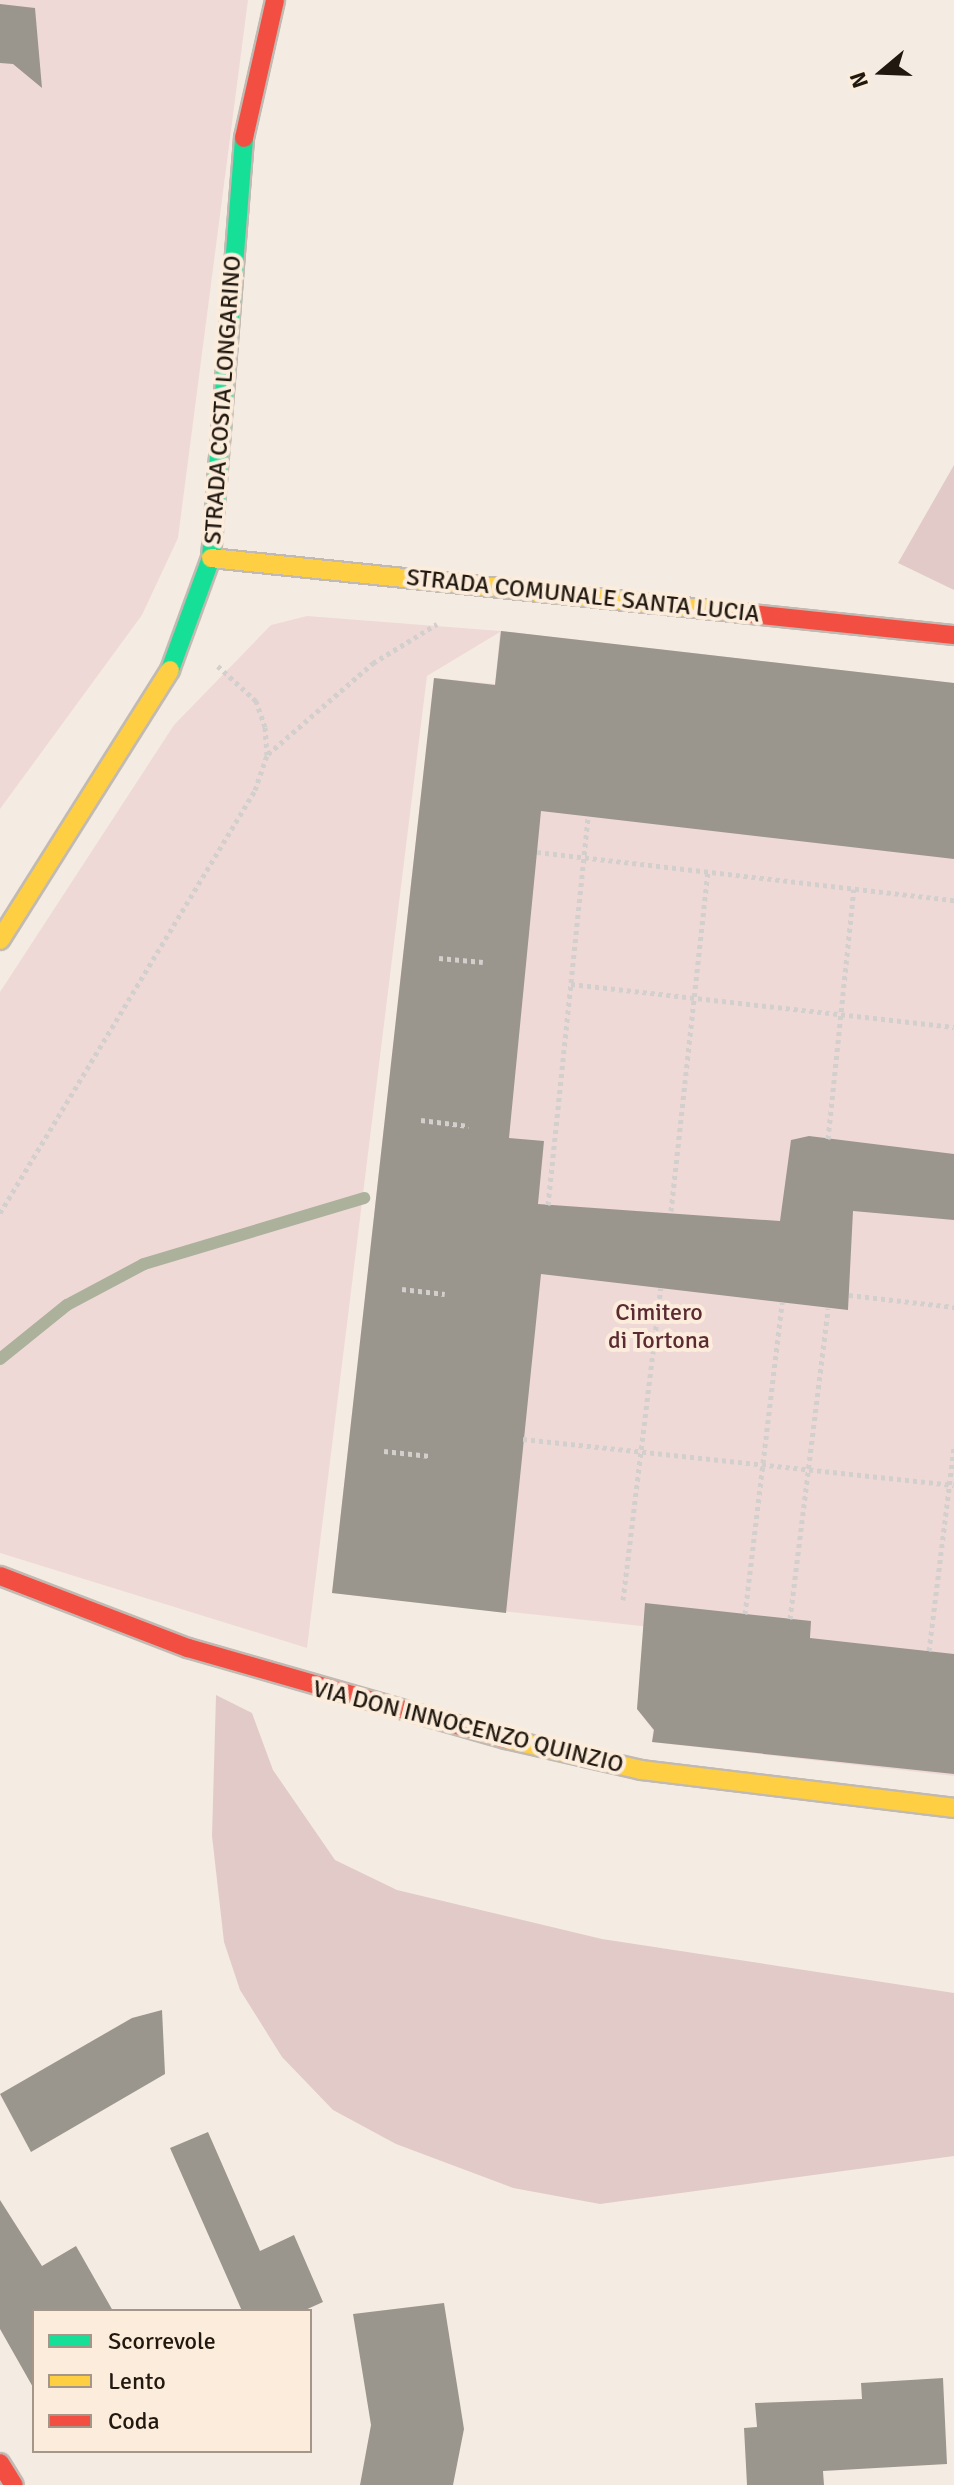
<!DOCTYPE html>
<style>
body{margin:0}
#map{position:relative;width:954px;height:2485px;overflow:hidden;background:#f4ece3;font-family:Signika,sans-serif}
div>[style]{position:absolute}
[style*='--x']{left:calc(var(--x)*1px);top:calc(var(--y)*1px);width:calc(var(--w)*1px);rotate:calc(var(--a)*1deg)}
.green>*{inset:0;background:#efd9d7}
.forest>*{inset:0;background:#e2cac9}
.stream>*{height:12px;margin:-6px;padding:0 6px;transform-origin:6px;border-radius:6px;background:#acb19b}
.building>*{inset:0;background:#9b968d}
.path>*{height:5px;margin-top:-2.5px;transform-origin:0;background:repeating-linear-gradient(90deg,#d2cfcc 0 4px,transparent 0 8px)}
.roads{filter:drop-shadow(2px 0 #c2bab2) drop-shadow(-2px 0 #c2bab2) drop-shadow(0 2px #c2bab2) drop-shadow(0 -2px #c2bab2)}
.fast>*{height:18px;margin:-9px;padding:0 9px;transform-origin:9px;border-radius:9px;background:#16e098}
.slow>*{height:18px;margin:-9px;padding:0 9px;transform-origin:9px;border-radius:9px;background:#ffcf43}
.jam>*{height:18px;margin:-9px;padding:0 9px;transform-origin:9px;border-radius:9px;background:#f24e42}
span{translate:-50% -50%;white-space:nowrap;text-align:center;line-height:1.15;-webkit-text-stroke:8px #fbecdc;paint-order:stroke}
.street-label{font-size:24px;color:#21180f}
.park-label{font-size:24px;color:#5b2a32}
.legend{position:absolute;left:32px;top:2309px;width:280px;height:144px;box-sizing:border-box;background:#fbecdc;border:2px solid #a4978a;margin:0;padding:10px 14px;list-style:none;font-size:24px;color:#21180f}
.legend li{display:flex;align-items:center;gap:16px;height:40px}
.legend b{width:40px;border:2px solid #a4978a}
.north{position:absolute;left:842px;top:32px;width:80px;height:80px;-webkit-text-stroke:6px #fbecdc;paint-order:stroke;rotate:251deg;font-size:22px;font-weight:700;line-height:32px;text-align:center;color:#21180f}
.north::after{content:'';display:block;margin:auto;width:28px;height:36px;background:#21180f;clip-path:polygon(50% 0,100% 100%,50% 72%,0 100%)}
</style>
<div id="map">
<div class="green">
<i style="clip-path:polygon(0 0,248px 0,178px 538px,142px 615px,0 809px)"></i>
<i style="clip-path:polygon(307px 616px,501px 631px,954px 683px,954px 1776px,652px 1742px,653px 1730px,637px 1709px,641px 1658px,660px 1628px,332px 1593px,434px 678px,495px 684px,500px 632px,427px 676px,307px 1648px,0 1553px,0 992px,174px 725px,271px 625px)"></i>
</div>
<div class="forest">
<i style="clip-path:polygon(954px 465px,954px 590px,898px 563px)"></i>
<i style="clip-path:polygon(216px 1695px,252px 1713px,273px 1770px,335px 1860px,397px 1890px,602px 1939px,954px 1993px,954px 2156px,600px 2204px,513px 2188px,396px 2144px,333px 2110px,282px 2057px,240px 1990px,224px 1942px,212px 1836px)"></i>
</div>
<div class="stream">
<i style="--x:0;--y:1359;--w:86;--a:-38.9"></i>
<i style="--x:67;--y:1305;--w:87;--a:-28"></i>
<i style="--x:144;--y:1264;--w:230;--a:-16.7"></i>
</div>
<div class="building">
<i style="clip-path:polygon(0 4px,35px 8px,42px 88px,13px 64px,0 63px)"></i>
<i style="clip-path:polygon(501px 631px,954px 683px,954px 859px,541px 811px,509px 1138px,544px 1141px,538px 1204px,780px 1221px,791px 1140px,809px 1136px,954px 1154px,954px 1220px,853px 1211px,848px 1310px,541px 1274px,506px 1613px,332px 1593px,434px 678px,495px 685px)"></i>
<i style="clip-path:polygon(645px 1603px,811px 1621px,810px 1638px,954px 1654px,954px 1774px,652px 1742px,654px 1730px,637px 1709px)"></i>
<i style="clip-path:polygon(162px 2010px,165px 2074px,31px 2152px,0 2094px,132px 2018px)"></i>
<i style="clip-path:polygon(208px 2132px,260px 2251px,294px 2235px,323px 2302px,303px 2311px,242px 2311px,170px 2148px)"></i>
<i style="clip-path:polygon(0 2200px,42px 2266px,76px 2246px,113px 2311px,34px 2311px,34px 2389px,0 2329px)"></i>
<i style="clip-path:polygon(444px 2303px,464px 2429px,453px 2485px,360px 2485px,371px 2425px,353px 2314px)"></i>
<i style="clip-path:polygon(943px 2378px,947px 2464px,823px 2471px,824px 2485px,747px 2485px,744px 2428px,757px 2427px,755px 2403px,862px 2399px,861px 2383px)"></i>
</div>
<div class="path">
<i style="--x:268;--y:754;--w:139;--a:-40.9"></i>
<i style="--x:373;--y:663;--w:75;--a:-31.4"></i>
<i style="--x:537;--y:852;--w:420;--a:6.6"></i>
<i style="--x:439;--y:958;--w:44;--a:5.2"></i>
<i style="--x:571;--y:984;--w:385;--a:6.4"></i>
<i style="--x:421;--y:1120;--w:48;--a:7.1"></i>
<i style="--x:828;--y:1139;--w:251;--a:-84.1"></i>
<i style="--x:548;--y:1205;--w:389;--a:-84.1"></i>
<i style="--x:671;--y:1211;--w:341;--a:-83.8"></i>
<i style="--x:0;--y:1213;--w:494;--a:-58.9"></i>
<i style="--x:255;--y:790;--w:37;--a:-71"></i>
<i style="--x:267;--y:755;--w:28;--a:-94"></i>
<i style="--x:265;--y:727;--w:28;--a:-109"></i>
<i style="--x:256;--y:701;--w:52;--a:-137.4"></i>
<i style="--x:402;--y:1289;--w:43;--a:6.6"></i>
<i style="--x:849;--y:1295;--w:106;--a:6.5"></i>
<i style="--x:523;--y:1439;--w:433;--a:6.1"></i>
<i style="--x:384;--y:1451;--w:46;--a:6.2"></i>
<i style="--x:623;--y:1600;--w:314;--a:-83.1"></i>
<i style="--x:745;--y:1614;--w:314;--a:-83.2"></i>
<i style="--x:790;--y:1619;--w:313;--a:-83"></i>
<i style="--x:929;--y:1651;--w:205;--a:-83"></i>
</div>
<div class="roads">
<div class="fast">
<i style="--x:170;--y:670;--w:119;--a:-69.9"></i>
<i style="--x:211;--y:558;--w:421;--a:-85.5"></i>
</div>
<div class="slow">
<i style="--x:211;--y:558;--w:533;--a:5.92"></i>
<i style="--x:0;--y:940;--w:319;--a:-57.8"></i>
<i style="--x:506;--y:1739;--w:139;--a:12.9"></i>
<i style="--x:641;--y:1770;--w:315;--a:6.9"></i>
</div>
<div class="jam">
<i style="--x:244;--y:138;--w:141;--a:-77.3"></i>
<i style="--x:741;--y:613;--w:214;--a:5.9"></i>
<i style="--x:0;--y:1576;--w:201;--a:21"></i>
<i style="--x:188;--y:1648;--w:331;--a:16"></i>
<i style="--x:0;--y:2463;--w:26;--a:58"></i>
</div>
</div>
<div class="street-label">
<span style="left:223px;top:400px;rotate:-86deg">STRADA COSTA LONGARINO</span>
<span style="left:583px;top:596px;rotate:6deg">STRADA COMUNALE SANTA LUCIA</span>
<span style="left:468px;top:1727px;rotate:14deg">VIA DON INNOCENZO QUINZIO</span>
</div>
<div class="park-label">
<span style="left:659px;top:1327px">Cimitero<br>di Tortona</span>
</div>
<ul class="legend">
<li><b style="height:10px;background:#16e098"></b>Scorrevole</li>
<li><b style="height:10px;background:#ffcf43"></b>Lento</li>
<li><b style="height:10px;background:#f24e42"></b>Coda</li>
</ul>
<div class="north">N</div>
</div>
